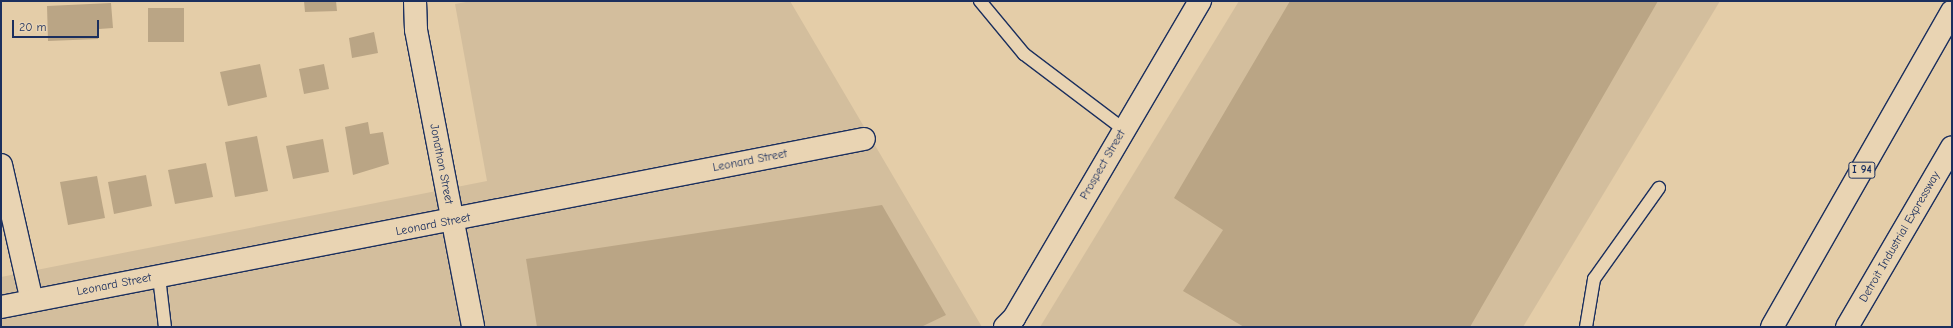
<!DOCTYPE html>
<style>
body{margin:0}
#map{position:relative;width:1953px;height:328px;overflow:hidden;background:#e4cda8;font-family:"Comic Neue",sans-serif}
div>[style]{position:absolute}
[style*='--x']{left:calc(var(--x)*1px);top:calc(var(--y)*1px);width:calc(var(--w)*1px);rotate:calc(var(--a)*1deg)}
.built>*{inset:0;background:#d3be9d}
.building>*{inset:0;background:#baa585}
.roads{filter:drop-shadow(1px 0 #1b2f5e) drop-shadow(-1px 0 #1b2f5e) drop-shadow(0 1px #1b2f5e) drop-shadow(0 -1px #1b2f5e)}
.service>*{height:12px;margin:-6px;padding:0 6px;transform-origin:6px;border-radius:6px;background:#e9d4b3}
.minor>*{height:22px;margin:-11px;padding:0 11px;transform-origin:11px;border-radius:11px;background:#e9d4b3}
.motorway>*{height:22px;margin:-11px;padding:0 11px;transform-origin:11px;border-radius:11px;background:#e9d4b3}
span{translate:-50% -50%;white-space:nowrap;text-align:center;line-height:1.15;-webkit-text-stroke:3px #e9d4b3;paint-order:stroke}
.shield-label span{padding:1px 3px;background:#e9d4b3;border:1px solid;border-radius:3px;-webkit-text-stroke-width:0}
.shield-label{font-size:11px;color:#1b2f5e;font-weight:700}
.street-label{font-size:12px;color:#1b2f5e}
.frame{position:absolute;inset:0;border:2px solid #1b2f5e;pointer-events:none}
.scale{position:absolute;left:12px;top:20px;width:87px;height:18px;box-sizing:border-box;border:2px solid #1b2f5e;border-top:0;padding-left:5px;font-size:12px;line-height:14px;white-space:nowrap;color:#1b2f5e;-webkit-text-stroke:3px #e9d4b3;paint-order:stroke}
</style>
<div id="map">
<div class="built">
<i style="clip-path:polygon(472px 1px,790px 1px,982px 327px,1px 327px,1px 277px,487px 181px,455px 4px)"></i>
<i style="clip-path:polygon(1239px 1px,1720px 1px,1523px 327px,1040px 327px)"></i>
</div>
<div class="building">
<i style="clip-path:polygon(304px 1px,336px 1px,337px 11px,305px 12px)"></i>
<i style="clip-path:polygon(1290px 1px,1658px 1px,1470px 327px,1244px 327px,1183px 291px,1223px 230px,1174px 198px)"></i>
<i style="clip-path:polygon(111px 3px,113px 28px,99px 29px,98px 39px,48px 41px,47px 6px)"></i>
<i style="clip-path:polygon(148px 8px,184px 8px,184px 42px,148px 42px)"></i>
<i style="clip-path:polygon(374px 32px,378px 53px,352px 58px,349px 38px)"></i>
<i style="clip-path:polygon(260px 64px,267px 97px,228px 106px,220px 72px)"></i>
<i style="clip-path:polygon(324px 64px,329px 89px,304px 94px,299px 69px)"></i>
<i style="clip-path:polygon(368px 122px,370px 134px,383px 132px,389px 164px,353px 175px,345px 127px)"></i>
<i style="clip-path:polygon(257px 136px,268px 191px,235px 197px,225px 142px)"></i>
<i style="clip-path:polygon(323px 139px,329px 172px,293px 179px,286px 146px)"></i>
<i style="clip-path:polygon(206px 163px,213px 197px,175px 204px,168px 170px)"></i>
<i style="clip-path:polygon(146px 175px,152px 206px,114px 214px,108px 182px)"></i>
<i style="clip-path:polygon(97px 176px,105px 218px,68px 225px,60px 182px)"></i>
<i style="clip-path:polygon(882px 205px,946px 315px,921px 327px,537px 327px,526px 259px)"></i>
</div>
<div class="roads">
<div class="service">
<i style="--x:980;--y:1;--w:69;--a:50.3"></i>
<i style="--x:1024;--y:54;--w:124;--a:37.1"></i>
<i style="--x:159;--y:277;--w:50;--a:83.2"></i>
<i style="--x:1586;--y:327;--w:49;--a:-80.5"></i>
<i style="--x:1594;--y:279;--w:112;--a:-54.5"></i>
</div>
<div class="minor">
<i style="--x:415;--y:1;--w:29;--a:88"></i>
<i style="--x:416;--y:30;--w:302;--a:79.1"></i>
<i style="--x:1;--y:165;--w:139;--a:77.2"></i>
<i style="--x:1;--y:307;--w:879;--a:-11.02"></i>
<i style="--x:1005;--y:327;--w:13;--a:-45"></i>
<i style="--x:1014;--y:318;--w:368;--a:-59.6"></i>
</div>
<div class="motorway">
<i style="--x:1772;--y:327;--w:363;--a:-60.3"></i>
<i style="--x:1847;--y:327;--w:208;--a:-59.7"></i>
</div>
</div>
<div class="shield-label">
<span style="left:1862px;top:170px">I 94</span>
</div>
<div class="street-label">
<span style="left:750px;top:161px;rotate:-11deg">Leonard Street</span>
<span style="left:441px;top:164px;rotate:79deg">Jonathon Street</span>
<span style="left:1103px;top:165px;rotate:-60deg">Prospect Street</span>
<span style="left:433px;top:225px;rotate:-11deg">Leonard Street</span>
<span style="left:1900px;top:237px;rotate:-60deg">Detroit Industrial Expressway</span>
<span style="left:114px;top:285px;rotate:-11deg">Leonard Street</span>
</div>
<div class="frame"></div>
<div class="scale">20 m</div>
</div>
